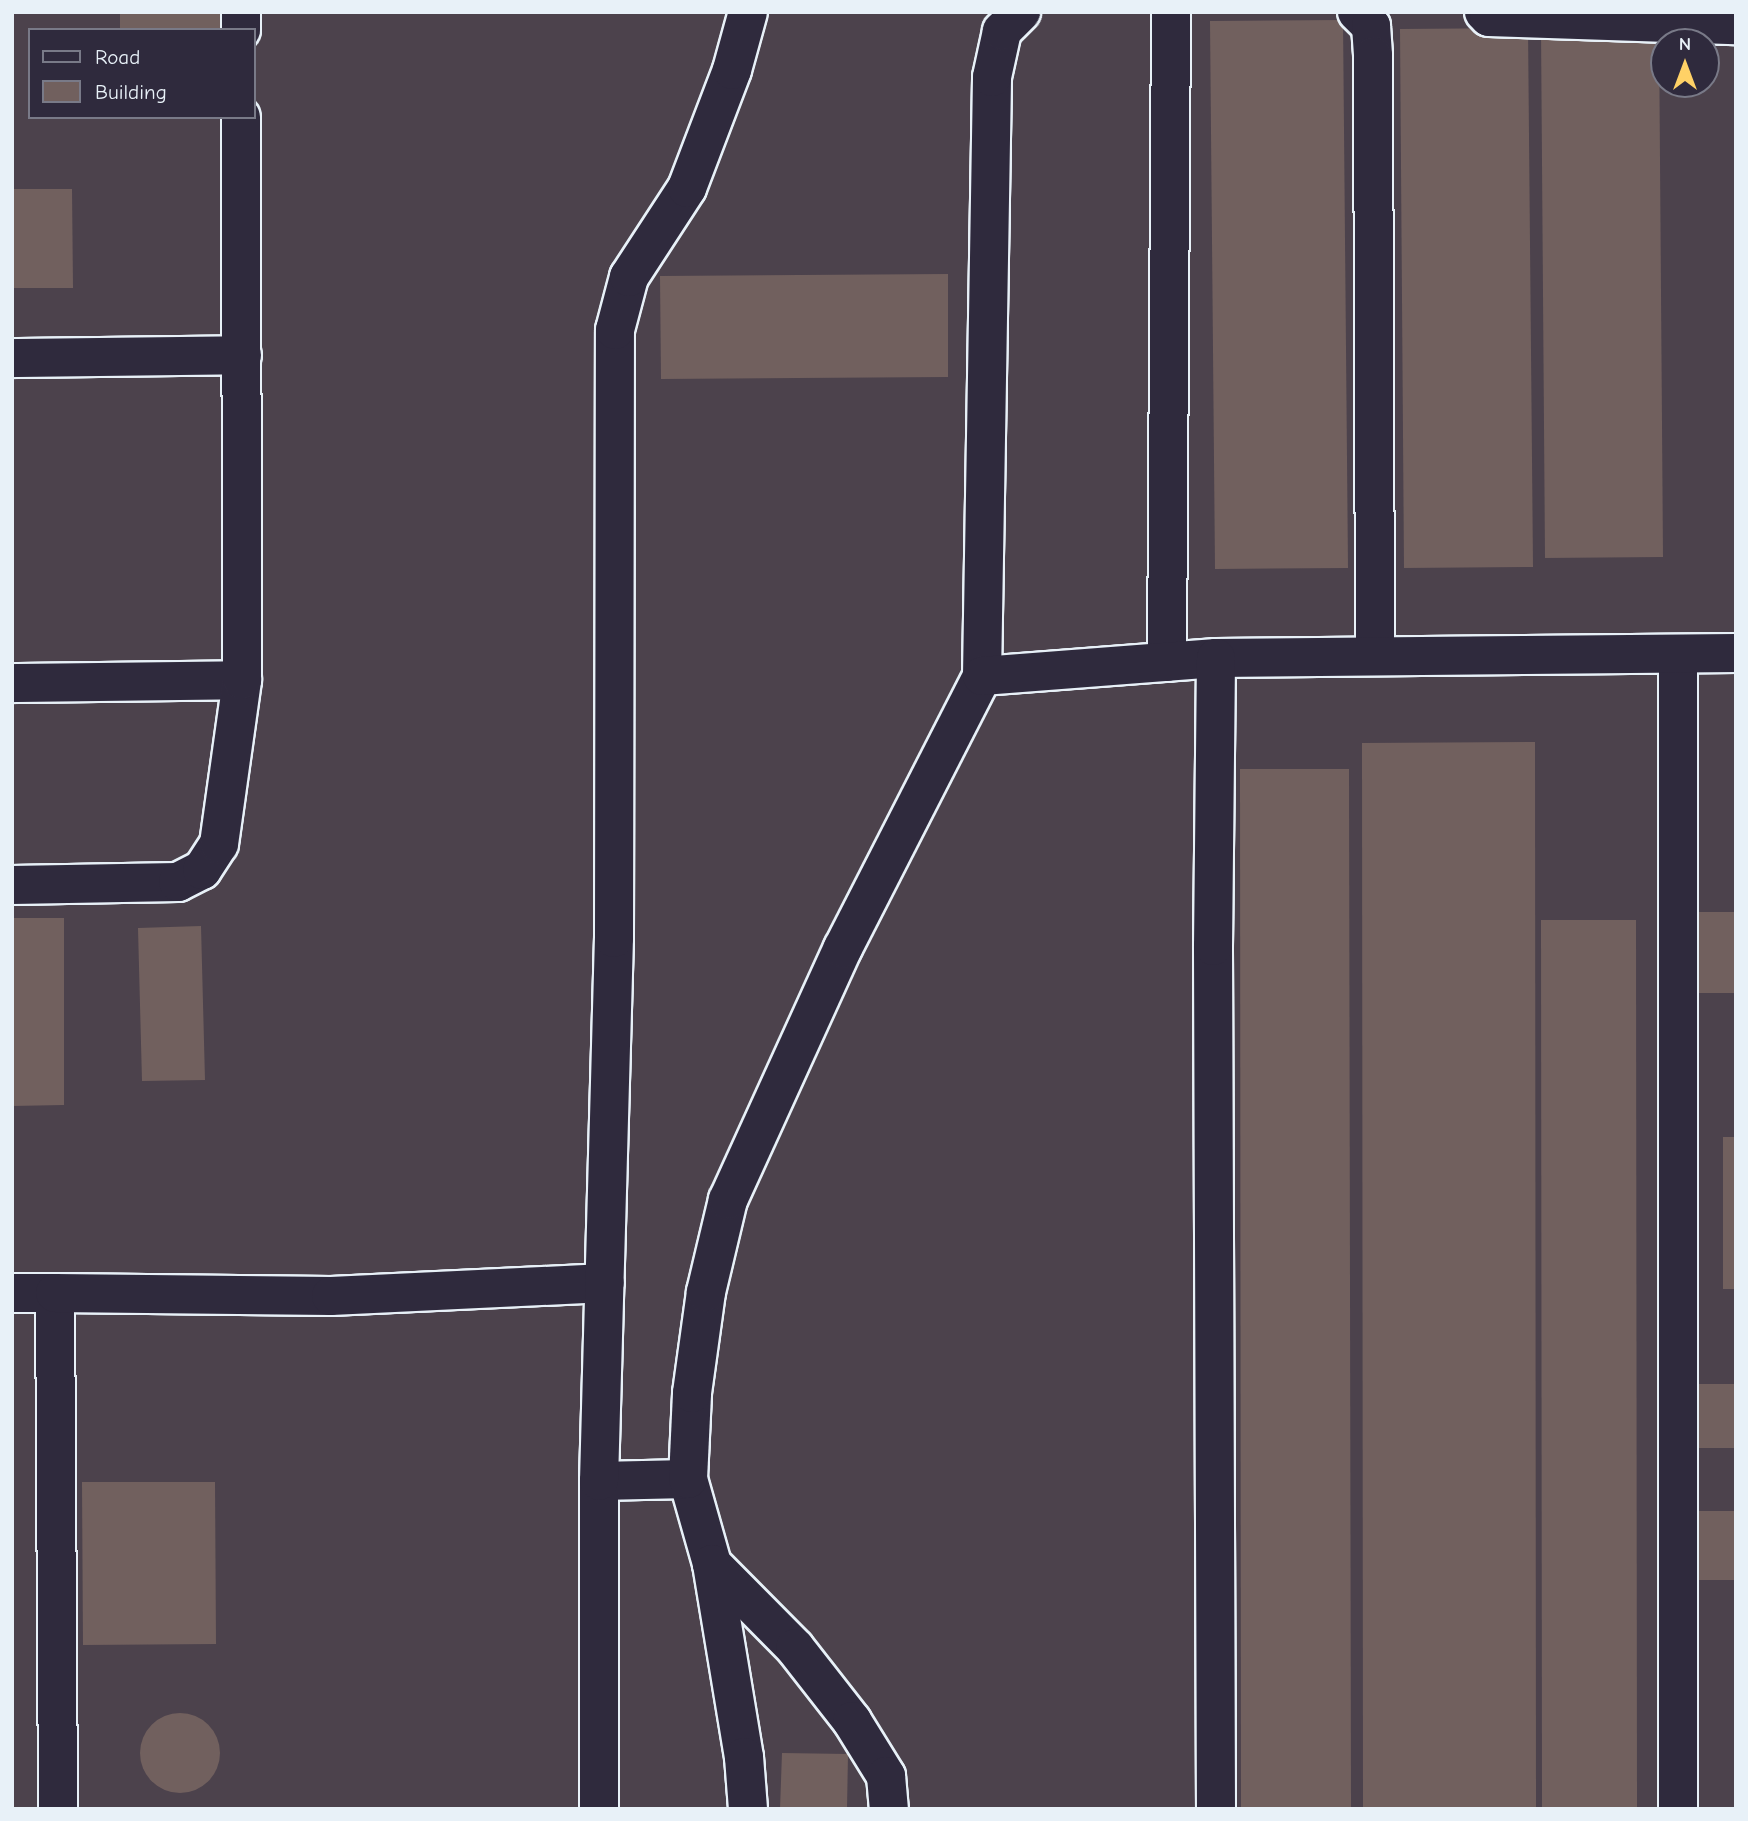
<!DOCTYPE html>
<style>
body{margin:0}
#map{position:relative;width:1748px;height:1821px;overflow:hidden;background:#3c3544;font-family:"Comic Neue",sans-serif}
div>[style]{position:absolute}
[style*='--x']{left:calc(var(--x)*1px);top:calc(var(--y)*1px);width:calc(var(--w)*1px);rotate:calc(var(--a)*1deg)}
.built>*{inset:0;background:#4c424c}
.building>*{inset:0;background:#71605e}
.round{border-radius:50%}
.roads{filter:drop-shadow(2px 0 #e8f1f8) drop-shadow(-2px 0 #e8f1f8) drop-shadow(0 2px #e8f1f8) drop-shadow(0 -2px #e8f1f8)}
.minor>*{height:38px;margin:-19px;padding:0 19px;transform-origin:19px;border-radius:19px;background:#2f2a3d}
span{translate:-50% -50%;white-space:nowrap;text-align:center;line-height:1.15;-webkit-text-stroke:7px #2f2a3d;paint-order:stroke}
.frame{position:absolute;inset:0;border:14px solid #e8f1f8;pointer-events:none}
.legend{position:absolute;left:28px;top:28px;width:228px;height:91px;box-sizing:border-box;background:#2f2a3d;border:2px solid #797a88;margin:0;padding:9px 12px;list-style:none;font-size:21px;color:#e8f1f8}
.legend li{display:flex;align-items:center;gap:14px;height:35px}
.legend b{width:35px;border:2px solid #797a88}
.north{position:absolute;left:1650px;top:28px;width:70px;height:70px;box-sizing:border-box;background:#2f2a3d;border:2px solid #797a88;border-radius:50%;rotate:0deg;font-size:19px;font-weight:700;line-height:28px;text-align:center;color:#e8f1f8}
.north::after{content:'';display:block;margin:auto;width:24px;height:32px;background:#ffd166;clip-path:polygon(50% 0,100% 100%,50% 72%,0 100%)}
</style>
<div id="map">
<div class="built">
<i style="clip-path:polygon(evenodd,12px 12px,1736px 12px,1736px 1809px,12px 1809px,12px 12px,30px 30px,254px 30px,254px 117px,30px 117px,30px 30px,12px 12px,1664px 42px,1706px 42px,1706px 84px,1664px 84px,1664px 42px)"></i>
</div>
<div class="building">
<i style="clip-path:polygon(120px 12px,222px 12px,222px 30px,120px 30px)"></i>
<i style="clip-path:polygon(1343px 20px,1348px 568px,1215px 569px,1210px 21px)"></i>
<i style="clip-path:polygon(1528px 28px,1533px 567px,1404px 568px,1400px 29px)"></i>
<i style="clip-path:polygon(1659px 28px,1663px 557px,1545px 558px,1541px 29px)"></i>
<i style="clip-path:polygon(12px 189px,72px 189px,73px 288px,12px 288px)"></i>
<i style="clip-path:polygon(948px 274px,948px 377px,661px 379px,660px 276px)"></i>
<i style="clip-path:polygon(1535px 742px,1536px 1809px,1363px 1809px,1362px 743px)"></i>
<i style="clip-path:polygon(1240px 769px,1349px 769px,1351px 1809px,1241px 1809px)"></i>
<i style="clip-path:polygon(1694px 912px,1736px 912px,1736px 993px,1695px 993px)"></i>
<i style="clip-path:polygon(12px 918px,64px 918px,64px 1105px,12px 1106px)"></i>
<i style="clip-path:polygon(1541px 920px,1636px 920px,1637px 1809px,1542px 1809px)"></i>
<i style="clip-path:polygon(201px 926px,205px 1080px,142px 1081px,138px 928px)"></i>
<i style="clip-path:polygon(1723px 1137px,1736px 1137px,1736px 1289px,1723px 1289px)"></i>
<i style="clip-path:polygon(1693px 1384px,1736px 1384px,1736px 1448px,1693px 1448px)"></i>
<i style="clip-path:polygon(82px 1482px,215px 1482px,216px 1644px,83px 1645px)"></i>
<i style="clip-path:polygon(1690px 1511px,1736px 1511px,1736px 1580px,1690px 1580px)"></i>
<i class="round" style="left:140px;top:1713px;width:80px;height:80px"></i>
<i style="clip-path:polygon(782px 1753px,848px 1754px,847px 1809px,780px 1809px)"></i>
</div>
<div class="roads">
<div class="minor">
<i style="--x:241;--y:12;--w:18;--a:90"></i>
<i style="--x:1357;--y:12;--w:20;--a:45"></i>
<i style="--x:1371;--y:26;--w:30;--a:86"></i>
<i style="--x:1373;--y:56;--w:600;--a:89.81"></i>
<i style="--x:1484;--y:12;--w:7;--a:45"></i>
<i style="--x:1489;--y:17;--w:247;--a:1.9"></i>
<i style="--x:12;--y:358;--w:230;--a:-0.7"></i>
<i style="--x:1678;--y:654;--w:1155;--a:90"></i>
<i style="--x:1167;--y:662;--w:650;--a:-89.65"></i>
<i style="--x:982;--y:676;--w:599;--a:-89.04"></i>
<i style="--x:992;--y:77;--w:47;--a:-77.7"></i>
<i style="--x:1002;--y:31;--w:27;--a:-45"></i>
<i style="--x:12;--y:683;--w:230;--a:-0.7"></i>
<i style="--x:12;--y:885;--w:166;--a:-1"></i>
<i style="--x:178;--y:882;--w:27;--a:-27"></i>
<i style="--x:202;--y:870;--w:31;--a:-57"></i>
<i style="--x:219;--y:844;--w:166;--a:-82"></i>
<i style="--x:242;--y:680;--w:563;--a:-90.1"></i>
<i style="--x:12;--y:1293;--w:43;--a:0"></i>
<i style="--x:688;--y:1479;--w:88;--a:74.2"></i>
<i style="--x:712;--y:1564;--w:196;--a:80.6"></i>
<i style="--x:744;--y:1757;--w:52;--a:85.6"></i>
<i style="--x:599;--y:1481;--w:89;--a:-1.3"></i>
<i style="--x:688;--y:1479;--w:86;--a:-87.3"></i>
<i style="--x:692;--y:1393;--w:102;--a:-82.1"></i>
<i style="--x:706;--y:1292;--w:95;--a:-76.6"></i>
<i style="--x:728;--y:1200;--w:277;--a:-65.5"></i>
<i style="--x:843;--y:948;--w:305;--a:-62.9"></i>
<i style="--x:982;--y:676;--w:235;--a:-4.4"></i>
<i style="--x:1216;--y:658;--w:520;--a:-0.55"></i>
<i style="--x:712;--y:1564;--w:118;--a:45.3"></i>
<i style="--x:795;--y:1648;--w:93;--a:52"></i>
<i style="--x:852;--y:1721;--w:65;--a:58.3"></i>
<i style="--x:886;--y:1776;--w:33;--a:85"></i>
<i style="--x:58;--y:1809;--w:516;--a:-90.33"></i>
<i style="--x:55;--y:1293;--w:276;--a:0.6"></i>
<i style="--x:331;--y:1296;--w:274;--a:-2.7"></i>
<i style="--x:599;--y:1809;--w:328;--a:-90"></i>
<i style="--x:599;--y:1481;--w:543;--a:-88.42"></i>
<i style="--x:614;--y:938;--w:608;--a:-89.91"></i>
<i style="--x:615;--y:330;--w:55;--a:-75.2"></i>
<i style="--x:629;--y:277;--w:106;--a:-56.9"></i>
<i style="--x:687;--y:188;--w:126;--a:-69.1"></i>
<i style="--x:732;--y:70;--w:60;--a:-74.6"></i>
<i style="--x:1216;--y:1809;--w:863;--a:-90.2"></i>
<i style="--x:1213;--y:946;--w:288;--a:-89.4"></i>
</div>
</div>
<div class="frame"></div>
<ul class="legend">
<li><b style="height:9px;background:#2f2a3d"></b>Road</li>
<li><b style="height:19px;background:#71605e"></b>Building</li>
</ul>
<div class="north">N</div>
</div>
